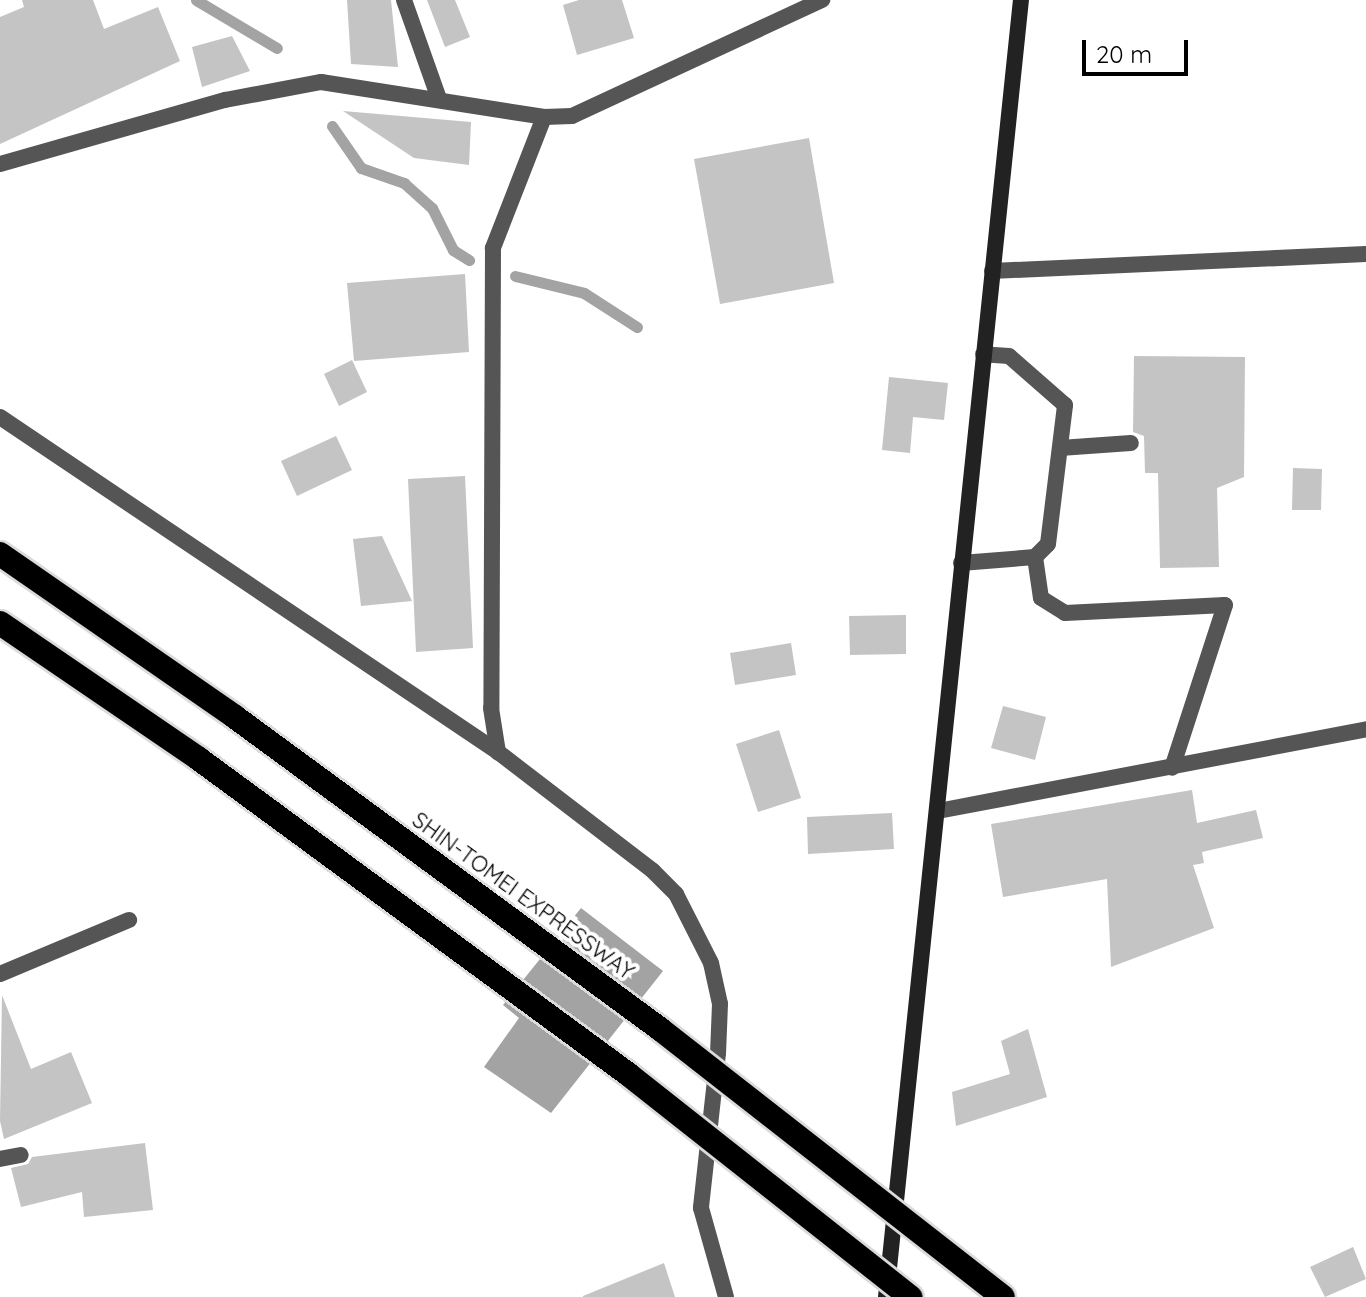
<!DOCTYPE html>
<style>
body{margin:0}
#map{position:relative;width:1366px;height:1297px;overflow:hidden;background:#fff;font-family:Quicksand,sans-serif}
div>[style]{position:absolute}
[style*='--x']{left:calc(var(--x)*1px);top:calc(var(--y)*1px);width:calc(var(--w)*1px);rotate:calc(var(--a)*1deg)}
.water>*{inset:0;background:#a3a3a3}
.stream>*{height:11px;margin:-5.5px;padding:0 5.5px;transform-origin:5.5px;border-radius:5.5px;background:#a3a3a3}
.building>*{inset:0;background:#c4c4c4}
.lane>*{height:16px;margin:-8px;padding:0 8px;transform-origin:8px;border-radius:8px;background:#555}
.street>*{height:16px;margin:-8px;padding:0 8px;transform-origin:8px;border-radius:8px;background:#555}
.secondary>*{height:16px;margin:-8px;padding:0 8px;transform-origin:8px;border-radius:8px;background:#222}
.bridges{filter:drop-shadow(2px 0 #dbdbdb) drop-shadow(-2px 0 #dbdbdb) drop-shadow(0 2px #dbdbdb) drop-shadow(0 -2px #dbdbdb)}
.highway-bridge>*{height:24px;margin:-12px;padding:0 12px;transform-origin:12px;border-radius:12px;background:#000}
span{translate:-50% -50%;white-space:nowrap;text-align:center;line-height:1.15;-webkit-text-stroke:8px #fff;paint-order:stroke}
.street-label{font-size:22px;color:#000}
.scale{position:absolute;left:1082px;top:40px;width:106px;height:36px;box-sizing:border-box;border:4px solid #000;border-top:0;padding-left:10px;font-size:24px;line-height:28px;white-space:nowrap;color:#000;-webkit-text-stroke:6px #fff;paint-order:stroke}
</style>
<div id="map">
<div class="water">
<i style="clip-path:polygon(581px 908px,663px 971px,551px 1113px,484px 1067px,519px 1018px,503px 1005px)"></i>
</div>
<div class="stream">
<i style="--x:196;--y:0;--w:94;--a:30.7"></i>
<i style="--x:332;--y:126;--w:51;--a:55.4"></i>
<i style="--x:361;--y:168;--w:46;--a:19.2"></i>
<i style="--x:404;--y:183;--w:38;--a:42"></i>
<i style="--x:432;--y:208;--w:47;--a:63.4"></i>
<i style="--x:453;--y:250;--w:19;--a:32"></i>
<i style="--x:515;--y:276;--w:71;--a:13.8"></i>
<i style="--x:584;--y:293;--w:63;--a:32.7"></i>
</div>
<div class="building">
<i style="clip-path:polygon(22px 0,93px 0,104px 29px,158px 7px,180px 61px,0 144px,0 17px,24px 7px)"></i>
<i style="clip-path:polygon(347px 0,391px 0,398px 67px,351px 64px)"></i>
<i style="clip-path:polygon(427px 0,455px 0,470px 37px,445px 47px)"></i>
<i style="clip-path:polygon(579px 0,622px 0,634px 38px,577px 55px,563px 5px)"></i>
<i style="clip-path:polygon(232px 36px,250px 71px,202px 87px,192px 47px)"></i>
<i style="clip-path:polygon(343px 111px,471px 122px,469px 165px,414px 158px)"></i>
<i style="clip-path:polygon(809px 138px,834px 283px,720px 304px,694px 159px)"></i>
<i style="clip-path:polygon(465px 274px,469px 352px,354px 361px,347px 283px)"></i>
<i style="clip-path:polygon(1134px 356px,1245px 357px,1244px 477px,1217px 488px,1219px 567px,1160px 568px,1158px 473px,1145px 473px,1144px 436px,1133px 432px)"></i>
<i style="clip-path:polygon(352px 360px,367px 392px,339px 406px,324px 374px)"></i>
<i style="clip-path:polygon(889px 377px,948px 383px,944px 420px,913px 417px,910px 453px,882px 450px)"></i>
<i style="clip-path:polygon(336px 436px,352px 470px,297px 496px,281px 461px)"></i>
<i style="clip-path:polygon(1293px 468px,1322px 469px,1321px 510px,1292px 510px)"></i>
<i style="clip-path:polygon(465px 476px,473px 648px,416px 652px,408px 479px)"></i>
<i style="clip-path:polygon(382px 536px,412px 601px,361px 606px,353px 539px)"></i>
<i style="clip-path:polygon(906px 615px,906px 654px,850px 655px,849px 616px)"></i>
<i style="clip-path:polygon(791px 643px,796px 675px,735px 685px,730px 653px)"></i>
<i style="clip-path:polygon(1003px 706px,1046px 717px,1035px 760px,991px 748px)"></i>
<i style="clip-path:polygon(779px 730px,801px 798px,758px 812px,736px 744px)"></i>
<i style="clip-path:polygon(1192px 790px,1197px 823px,1256px 810px,1263px 838px,1202px 852px,1204px 863px,1193px 865px,1214px 928px,1111px 967px,1107px 879px,1003px 897px,991px 824px)"></i>
<i style="clip-path:polygon(892px 813px,894px 849px,808px 854px,807px 817px)"></i>
<i style="clip-path:polygon(2px 995px,31px 1069px,71px 1052px,92px 1103px,4px 1139px,0 1121px)"></i>
<i style="clip-path:polygon(1028px 1029px,1047px 1097px,956px 1126px,952px 1092px,1010px 1074px,1001px 1041px)"></i>
<i style="clip-path:polygon(145px 1143px,153px 1210px,84px 1217px,82px 1192px,21px 1207px,11px 1168px,28px 1164px,32px 1157px)"></i>
<i style="clip-path:polygon(1353px 1247px,1366px 1279px,1325px 1297px,1310px 1267px)"></i>
<i style="clip-path:polygon(664px 1263px,675px 1297px,583px 1297px,583px 1296px)"></i>
</div>
<div class="lane">
<i style="--x:1060;--y:448;--w:71;--a:-4"></i>
<i style="--x:1035;--y:557;--w:41;--a:81.7"></i>
<i style="--x:1041;--y:598;--w:28;--a:32"></i>
<i style="--x:1065;--y:613;--w:160;--a:-2.9"></i>
<i style="--x:1225;--y:605;--w:171;--a:108"></i>
<i style="--x:961;--y:563;--w:74;--a:-4.6"></i>
<i style="--x:1035;--y:557;--w:18;--a:-45"></i>
<i style="--x:1048;--y:544;--w:140;--a:-83"></i>
<i style="--x:1065;--y:405;--w:74;--a:-138.8"></i>
<i style="--x:1009;--y:356;--w:26;--a:-176"></i>
</div>
<div class="street">
<i style="--x:404;--y:0;--w:105;--a:70.5"></i>
<i style="--x:544;--y:117;--w:141;--a:111.3"></i>
<i style="--x:493;--y:248;--w:460;--a:90.2"></i>
<i style="--x:491;--y:708;--w:45;--a:81"></i>
<i style="--x:498;--y:752;--w:195;--a:37.5"></i>
<i style="--x:653;--y:871;--w:33;--a:45"></i>
<i style="--x:676;--y:894;--w:77;--a:63.1"></i>
<i style="--x:711;--y:963;--w:42;--a:77.6"></i>
<i style="--x:720;--y:1004;--w:49;--a:92.3"></i>
<i style="--x:718;--y:1053;--w:156;--a:96.3"></i>
<i style="--x:701;--y:1208;--w:92;--a:74.3"></i>
<i style="--x:0;--y:164;--w:234;--a:-15.9"></i>
<i style="--x:225;--y:100;--w:98;--a:-10.6"></i>
<i style="--x:321;--y:82;--w:226;--a:8.9"></i>
<i style="--x:544;--y:117;--w:28;--a:-2"></i>
<i style="--x:572;--y:116;--w:276;--a:-24.9"></i>
<i style="--x:992;--y:271;--w:374;--a:-2.6"></i>
<i style="--x:0;--y:417;--w:600;--a:33.93"></i>
<i style="--x:938;--y:811;--w:436;--a:-10.8"></i>
<i style="--x:0;--y:974;--w:140;--a:-22.7"></i>
<i style="--x:0;--y:1159;--w:21;--a:-11"></i>
</div>
<div class="secondary">
<i style="--x:886;--y:1297;--w:1304;--a:-84.06"></i>
</div>
<div class="bridges">
<div class="highway-bridge">
<i style="--x:0;--y:554;--w:286;--a:34.7"></i>
<i style="--x:235;--y:717;--w:527;--a:36.28"></i>
<i style="--x:660;--y:1029;--w:435;--a:38"></i>
<i style="--x:0;--y:623;--w:241;--a:34.3"></i>
<i style="--x:199;--y:759;--w:532;--a:36.29"></i>
<i style="--x:628;--y:1074;--w:360;--a:38.3"></i>
</div>
</div>
<div class="street-label">
<span style="left:523px;top:896px;rotate:36deg">SHIN-TOMEI EXPRESSWAY</span>
</div>
<div class="scale">20 m</div>
</div>
